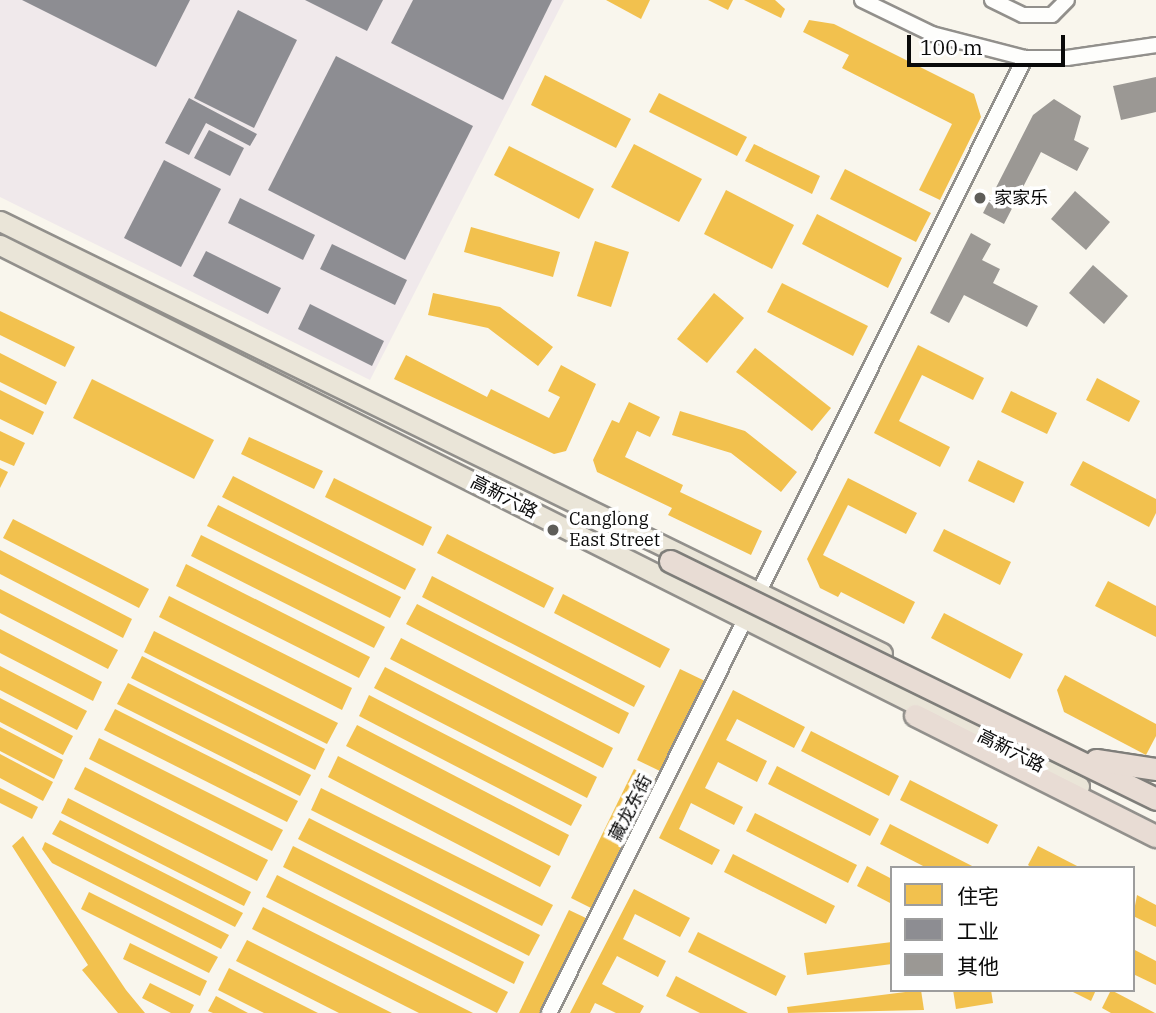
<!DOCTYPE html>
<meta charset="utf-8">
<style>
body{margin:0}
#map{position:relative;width:1156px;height:1013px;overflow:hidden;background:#f9f6ed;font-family:"IBM Plex Serif","Noto Sans SC",serif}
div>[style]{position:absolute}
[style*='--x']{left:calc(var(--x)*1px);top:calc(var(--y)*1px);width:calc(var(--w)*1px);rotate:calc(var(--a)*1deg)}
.industrial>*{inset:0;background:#f0e9eb}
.homes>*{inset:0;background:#f2c14e}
.industry>*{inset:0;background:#8d8d92}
.building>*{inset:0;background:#9b9894}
.roads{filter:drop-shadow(2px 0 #92908c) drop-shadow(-2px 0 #92908c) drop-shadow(0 2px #92908c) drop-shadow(0 -2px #92908c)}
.minor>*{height:14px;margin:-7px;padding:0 7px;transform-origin:7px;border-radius:7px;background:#fefefc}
.major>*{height:19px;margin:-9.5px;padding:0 9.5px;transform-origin:9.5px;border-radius:9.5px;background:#eae5d8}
.highway>*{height:21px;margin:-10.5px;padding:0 10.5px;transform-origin:10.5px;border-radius:10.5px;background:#e8dcd4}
.bridges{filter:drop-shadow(2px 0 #7f7e7a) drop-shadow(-2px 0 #7f7e7a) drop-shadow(0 2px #7f7e7a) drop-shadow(0 -2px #7f7e7a)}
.highway-bridge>*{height:21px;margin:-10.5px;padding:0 10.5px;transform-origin:10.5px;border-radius:10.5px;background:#e8dcd4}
.dots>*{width:19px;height:19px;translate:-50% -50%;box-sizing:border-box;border:4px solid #fff;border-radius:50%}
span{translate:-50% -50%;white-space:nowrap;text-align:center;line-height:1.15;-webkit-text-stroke:7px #fff;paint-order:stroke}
.poi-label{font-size:18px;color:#0a0a0a}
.left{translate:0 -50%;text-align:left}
.street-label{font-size:18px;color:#0a0a0a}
.legend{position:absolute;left:890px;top:866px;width:245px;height:126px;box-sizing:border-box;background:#fff;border:2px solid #9d9d9d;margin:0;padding:9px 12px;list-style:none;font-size:21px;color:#0a0a0a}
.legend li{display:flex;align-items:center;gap:14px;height:35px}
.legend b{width:35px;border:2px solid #9d9d9d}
.scale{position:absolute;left:907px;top:35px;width:158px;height:32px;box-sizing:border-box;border:4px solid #0a0a0a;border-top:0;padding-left:9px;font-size:21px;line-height:24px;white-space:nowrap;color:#0a0a0a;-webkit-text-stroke:5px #fff;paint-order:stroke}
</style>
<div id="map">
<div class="industrial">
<i style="clip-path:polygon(0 0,564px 0,370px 380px,0 197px)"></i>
</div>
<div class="homes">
<i style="clip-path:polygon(606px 0,650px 0,641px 19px)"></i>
<i style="clip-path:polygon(708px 0,733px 0,728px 10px)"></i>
<i style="clip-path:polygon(744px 0,775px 0,785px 9px,781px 18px)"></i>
<i style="clip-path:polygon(809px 20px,834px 24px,974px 94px,981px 117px,940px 200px,919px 190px,952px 124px,842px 68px,849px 55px,803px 32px)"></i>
<i style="clip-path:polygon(545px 75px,631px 119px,616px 148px,531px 105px)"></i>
<i style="clip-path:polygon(659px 93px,747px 137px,737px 156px,649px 112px)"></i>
<i style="clip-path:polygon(634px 144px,702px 179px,679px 222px,611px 187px)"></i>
<i style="clip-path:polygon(754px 144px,820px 176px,812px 194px,745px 161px)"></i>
<i style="clip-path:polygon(509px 146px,594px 189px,579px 219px,494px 175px)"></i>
<i style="clip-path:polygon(845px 169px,931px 213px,916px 242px,830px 199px)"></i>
<i style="clip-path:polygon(726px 190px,794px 225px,772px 269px,704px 234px)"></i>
<i style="clip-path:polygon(817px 214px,902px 258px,888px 288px,802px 244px)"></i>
<i style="clip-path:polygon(471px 227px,560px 252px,553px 277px,464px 252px)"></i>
<i style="clip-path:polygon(595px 241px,629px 252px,611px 307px,577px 296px)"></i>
<i style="clip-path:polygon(782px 283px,868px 326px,853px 356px,767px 312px)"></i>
<i style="clip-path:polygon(433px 293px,500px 307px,553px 347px,538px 366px,488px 328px,428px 315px)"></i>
<i style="clip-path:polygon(714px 293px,744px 318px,707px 363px,677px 339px)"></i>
<i style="clip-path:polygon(0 311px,75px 347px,65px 367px,0 335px)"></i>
<i style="clip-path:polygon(918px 345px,984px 378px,973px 400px,922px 375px,899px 421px,950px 447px,940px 467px,874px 433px)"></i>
<i style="clip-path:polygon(755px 348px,831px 408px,812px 431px,736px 372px)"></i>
<i style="clip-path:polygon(0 353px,57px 382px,46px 405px,0 382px)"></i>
<i style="clip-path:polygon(406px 355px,487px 397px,491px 389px,549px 418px,560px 397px,548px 391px,561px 365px,596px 384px,566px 451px,554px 454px,394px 379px)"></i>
<i style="clip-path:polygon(1097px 378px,1140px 401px,1129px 422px,1086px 400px)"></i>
<i style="clip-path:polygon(92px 379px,214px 440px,194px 479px,73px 418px)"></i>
<i style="clip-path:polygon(0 390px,44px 412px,33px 435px,0 419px)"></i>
<i style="clip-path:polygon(1011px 391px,1057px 413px,1047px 434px,1001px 412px)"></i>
<i style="clip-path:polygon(629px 402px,660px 417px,650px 437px,637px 431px,625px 457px,683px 485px,680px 492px,762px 531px,751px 555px,668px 515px,672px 508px,597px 472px,593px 460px,612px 420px,619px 423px)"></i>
<i style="clip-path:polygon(680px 411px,745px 431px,797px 472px,781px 492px,731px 453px,672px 435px)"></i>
<i style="clip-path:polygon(0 431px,25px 443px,14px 466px,0 460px)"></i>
<i style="clip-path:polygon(249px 437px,323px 471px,314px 489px,241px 454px)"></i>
<i style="clip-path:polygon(978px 460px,1024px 482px,1014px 503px,968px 481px)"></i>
<i style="clip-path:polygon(1083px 461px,1156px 499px,1156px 513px,1149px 527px,1070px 485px)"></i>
<i style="clip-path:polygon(0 468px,8px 472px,0 488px)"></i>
<i style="clip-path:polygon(233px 476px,416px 569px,405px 590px,222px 497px)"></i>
<i style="clip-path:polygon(334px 478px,432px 527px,423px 546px,325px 497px)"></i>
<i style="clip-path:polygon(848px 478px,917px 513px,906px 534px,848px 505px,823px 555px,915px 602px,904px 624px,841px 592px,838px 597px,820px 588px,807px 559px)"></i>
<i style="clip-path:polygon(218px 505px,401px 597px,390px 618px,207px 526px)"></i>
<i style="clip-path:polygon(13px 519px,149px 589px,139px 608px,3px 538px)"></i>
<i style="clip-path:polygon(944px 529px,1011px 562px,1000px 585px,933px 551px)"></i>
<i style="clip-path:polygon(447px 534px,554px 588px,544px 608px,437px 553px)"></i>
<i style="clip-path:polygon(201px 535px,385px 627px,374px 648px,191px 556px)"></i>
<i style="clip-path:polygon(0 550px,132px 619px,123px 638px,0 574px)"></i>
<i style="clip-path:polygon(186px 564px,370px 657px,359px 678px,176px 586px)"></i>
<i style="clip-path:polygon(432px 576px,645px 686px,634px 707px,422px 597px)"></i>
<i style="clip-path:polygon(1108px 581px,1156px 606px,1156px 637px,1095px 606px)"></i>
<i style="clip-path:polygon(0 589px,118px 650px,108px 669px,0 613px)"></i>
<i style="clip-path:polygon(563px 594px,670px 649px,660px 668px,554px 613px)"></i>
<i style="clip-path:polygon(169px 596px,352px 688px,342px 710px,159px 617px)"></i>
<i style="clip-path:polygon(417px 604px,629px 713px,619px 734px,406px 624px)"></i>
<i style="clip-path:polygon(944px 613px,1023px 654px,1010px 679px,931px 638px)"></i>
<i style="clip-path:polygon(0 629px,102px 682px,93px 701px,0 653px)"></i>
<i style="clip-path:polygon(154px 631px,338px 723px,327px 744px,144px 652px)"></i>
<i style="clip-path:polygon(401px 638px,613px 748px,603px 768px,390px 659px)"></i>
<i style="clip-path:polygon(142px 656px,325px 749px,315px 770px,131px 678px)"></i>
<i style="clip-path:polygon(0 666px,87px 711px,77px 730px,0 690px)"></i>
<i style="clip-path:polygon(385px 667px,597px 777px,587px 798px,374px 688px)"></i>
<i style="clip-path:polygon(680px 669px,705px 681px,662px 772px,637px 760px)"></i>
<i style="clip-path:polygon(1065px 675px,1156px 724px,1156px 736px,1146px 755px,1064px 712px,1057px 690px)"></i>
<i style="clip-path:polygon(128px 683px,311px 775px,300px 796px,117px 704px)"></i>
<i style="clip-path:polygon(733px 690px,805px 727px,794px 748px,737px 719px,726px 740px,767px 761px,757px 782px,718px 762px,705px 788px,743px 807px,734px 825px,691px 803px,679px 829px,720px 850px,712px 865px,659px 838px)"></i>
<i style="clip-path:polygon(369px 695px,582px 805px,571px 826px,359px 716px)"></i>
<i style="clip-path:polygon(0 698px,73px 736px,63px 755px,0 722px)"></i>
<i style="clip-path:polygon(115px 709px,298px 801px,287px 822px,104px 730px)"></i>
<i style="clip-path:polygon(357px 725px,569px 835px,559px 856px,346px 746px)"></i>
<i style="clip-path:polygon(0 727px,63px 760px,54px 779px,0 751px)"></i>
<i style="clip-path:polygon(811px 731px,899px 776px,889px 796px,801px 751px)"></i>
<i style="clip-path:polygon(99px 738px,283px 830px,272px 851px,89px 759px)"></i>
<i style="clip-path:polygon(0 754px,53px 782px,43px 801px,0 778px)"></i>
<i style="clip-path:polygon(338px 756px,551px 866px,540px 887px,328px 777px)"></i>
<i style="clip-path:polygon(777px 766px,879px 819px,870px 836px,768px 784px)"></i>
<i style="clip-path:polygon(85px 767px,268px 860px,257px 881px,74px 789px)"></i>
<i style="clip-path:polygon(634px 769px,656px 780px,593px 909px,571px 898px)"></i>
<i style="clip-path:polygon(910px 780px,998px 825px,988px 844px,900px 800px)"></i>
<i style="clip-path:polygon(0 788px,38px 807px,32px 819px,0 803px)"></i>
<i style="clip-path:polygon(321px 788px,553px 905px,542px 926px,311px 810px)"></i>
<i style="clip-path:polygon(68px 798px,251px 892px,244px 906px,61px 813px)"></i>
<i style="clip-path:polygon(755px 813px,857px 865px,848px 883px,746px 831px)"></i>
<i style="clip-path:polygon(309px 818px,540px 935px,529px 956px,298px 839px)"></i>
<i style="clip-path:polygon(60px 820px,243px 913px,235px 927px,52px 834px)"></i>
<i style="clip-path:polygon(890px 824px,976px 868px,927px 868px,880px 844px)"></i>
<i style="clip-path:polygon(23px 836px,126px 990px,145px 1013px,118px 1013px,82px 970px,88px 965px,12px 846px)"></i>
<i style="clip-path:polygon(45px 842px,229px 935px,221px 949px,52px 863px,42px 849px)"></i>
<i style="clip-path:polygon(293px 846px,524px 962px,514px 984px,283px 867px)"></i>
<i style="clip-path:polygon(1038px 846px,1081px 868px,1032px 868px,1028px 865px)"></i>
<i style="clip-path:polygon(733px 854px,835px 906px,826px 924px,724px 872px)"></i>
<i style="clip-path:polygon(867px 866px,892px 879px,892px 904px,857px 886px)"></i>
<i style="clip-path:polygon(277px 875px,508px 992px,497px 1013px,266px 897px)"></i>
<i style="clip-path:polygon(634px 889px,690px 918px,680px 937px,635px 914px,623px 939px,666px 961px,658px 977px,617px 956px,602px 984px,644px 1006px,640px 1013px,616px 1013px,595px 1003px,590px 1013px,570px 1013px)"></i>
<i style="clip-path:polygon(89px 892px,218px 957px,209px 973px,81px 909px)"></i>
<i style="clip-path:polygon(1137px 895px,1156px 905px,1156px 927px,1133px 916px)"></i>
<i style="clip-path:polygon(263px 907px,473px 1013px,419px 1013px,252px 929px)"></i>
<i style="clip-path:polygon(569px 910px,588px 919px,543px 1013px,519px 1013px)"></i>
<i style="clip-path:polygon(698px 932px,786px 976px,776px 996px,688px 952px)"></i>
<i style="clip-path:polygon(247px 940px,392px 1013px,339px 1013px,236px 961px)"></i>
<i style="clip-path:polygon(892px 942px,892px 964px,807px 975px,804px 953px)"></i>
<i style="clip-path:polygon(130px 943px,207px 981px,200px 996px,123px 959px)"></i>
<i style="clip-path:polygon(1133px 949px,1156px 961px,1156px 985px,1133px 974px)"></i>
<i style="clip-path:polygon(229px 968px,318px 1013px,264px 1013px,218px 990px)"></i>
<i style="clip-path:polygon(676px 976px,748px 1013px,700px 1013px,666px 996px)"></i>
<i style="clip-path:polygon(150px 983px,194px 1005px,190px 1013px,171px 1013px,142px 998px)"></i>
<i style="clip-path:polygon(921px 990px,924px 1010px,788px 1013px,787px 1007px)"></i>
<i style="clip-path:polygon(953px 990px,991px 990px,993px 1003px,956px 1009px)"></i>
<i style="clip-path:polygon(1069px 990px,1096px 990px,1091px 1001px)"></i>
<i style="clip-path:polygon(1111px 990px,1155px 1013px,1111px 1013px,1102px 1008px)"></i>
<i style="clip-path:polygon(216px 996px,248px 1013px,213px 1013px,208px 1011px)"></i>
</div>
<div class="industry">
<i style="clip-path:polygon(22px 0,190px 0,156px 67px)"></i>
<i style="clip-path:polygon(305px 0,383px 0,367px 31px)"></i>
<i style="clip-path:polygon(413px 0,552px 0,503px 100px,391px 43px)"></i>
<i style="clip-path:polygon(238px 10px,297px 40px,254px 128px,194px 98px)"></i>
<i style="clip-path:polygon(336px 56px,473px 126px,405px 260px,268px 190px)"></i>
<i style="clip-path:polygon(189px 98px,257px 134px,250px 146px,206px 123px,189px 155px,165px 143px)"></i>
<i style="clip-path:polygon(209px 130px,244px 148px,230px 176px,194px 158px)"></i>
<i style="clip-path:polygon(164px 160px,221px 189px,181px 267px,124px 238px)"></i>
<i style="clip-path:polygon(240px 198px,315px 235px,303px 260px,228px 223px)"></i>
<i style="clip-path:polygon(332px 244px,407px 280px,395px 305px,320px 269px)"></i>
<i style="clip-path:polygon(206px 251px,281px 288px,268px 314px,193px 276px)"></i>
<i style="clip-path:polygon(310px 304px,384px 341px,372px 366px,298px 329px)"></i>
</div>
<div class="building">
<i style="clip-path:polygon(1156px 77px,1156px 112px,1121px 120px,1113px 86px)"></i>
<i style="clip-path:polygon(1054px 99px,1081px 116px,1074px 140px,1089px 148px,1077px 171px,1041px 152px,1004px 224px,983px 213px,1033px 115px)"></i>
<i style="clip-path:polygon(1075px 191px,1110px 222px,1086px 250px,1051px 219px)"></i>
<i style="clip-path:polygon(971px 233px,991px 244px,982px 260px,1000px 269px,993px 283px,1038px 306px,1027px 327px,964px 295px,949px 323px,930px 313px)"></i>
<i style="clip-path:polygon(1093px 265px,1128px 296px,1104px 324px,1069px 293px)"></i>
</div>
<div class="roads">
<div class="minor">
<i style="--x:862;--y:0;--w:78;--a:25.9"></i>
<i style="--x:932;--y:34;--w:96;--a:14.5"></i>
<i style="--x:1025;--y:58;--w:42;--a:0"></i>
<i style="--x:1067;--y:58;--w:90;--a:-8.3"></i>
<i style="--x:992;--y:0;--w:34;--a:26"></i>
<i style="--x:1023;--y:15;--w:29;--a:0"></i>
<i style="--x:1052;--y:15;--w:21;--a:-45"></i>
<i style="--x:549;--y:1013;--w:1067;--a:-63.51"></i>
</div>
<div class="major">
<i style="--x:0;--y:221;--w:982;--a:26.1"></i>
<i style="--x:0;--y:245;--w:1207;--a:26.63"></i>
</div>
<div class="highway">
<i style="--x:915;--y:715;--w:270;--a:26.7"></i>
</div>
</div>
<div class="bridges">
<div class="highway-bridge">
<i style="--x:670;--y:561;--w:541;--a:26.09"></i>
<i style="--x:1096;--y:760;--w:61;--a:8.5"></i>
</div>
</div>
<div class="dots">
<i style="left:980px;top:198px;background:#5e5d59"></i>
<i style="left:553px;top:530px;background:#5e5d59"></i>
</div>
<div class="poi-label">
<span class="left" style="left:994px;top:198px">家家乐</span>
<span class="left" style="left:569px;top:530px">Canglong<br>East Street</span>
</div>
<div class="street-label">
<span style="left:504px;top:497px;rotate:27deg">高新六路</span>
<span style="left:1011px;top:751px;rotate:27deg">高新六路</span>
<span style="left:631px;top:808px;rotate:-63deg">藏龙东街</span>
</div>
<ul class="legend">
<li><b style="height:19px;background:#f2c14e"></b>住宅</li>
<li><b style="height:19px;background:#8d8d92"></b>工业</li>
<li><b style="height:19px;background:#9b9894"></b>其他</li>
</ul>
<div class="scale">100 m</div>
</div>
